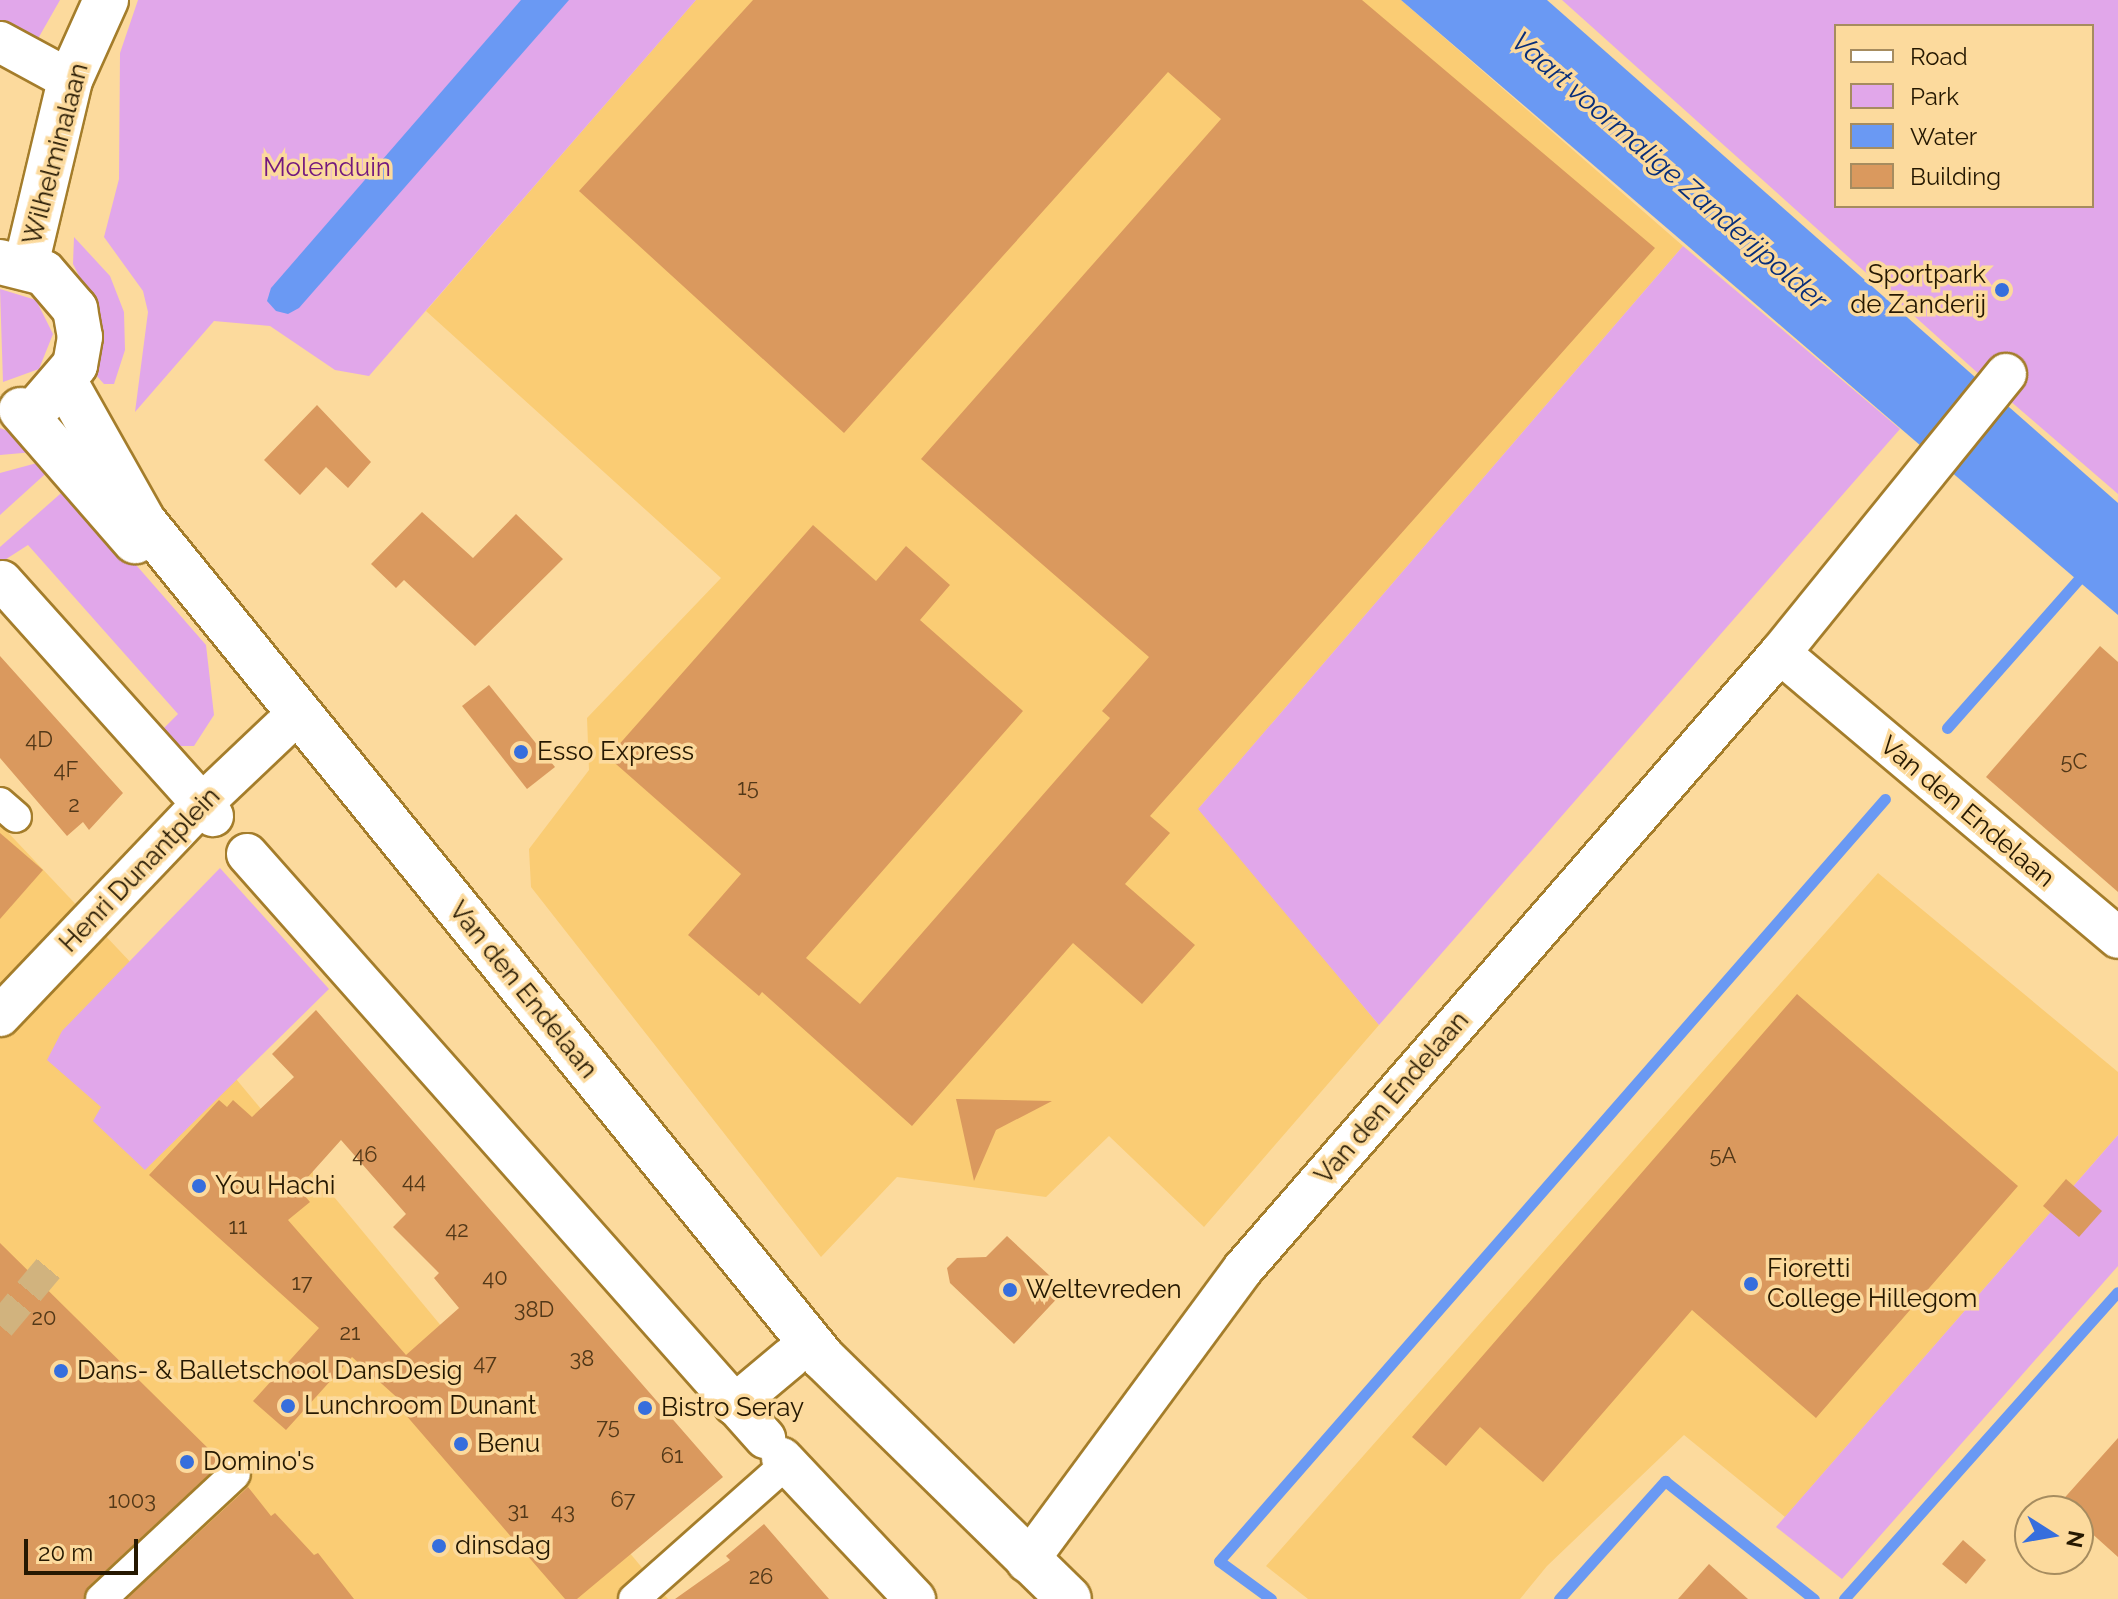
<!DOCTYPE html>
<style>
body{margin:0}
#map{position:relative;width:2118px;height:1599px;overflow:hidden;background:#fcda9d;font-family:Raleway,sans-serif}
div>[style]{position:absolute}
[style*='--x']{left:calc(var(--x)*1px);top:calc(var(--y)*1px);width:calc(var(--w)*1px);rotate:calc(var(--a)*1deg)}
.built>*{inset:0;background:#facc74}
.green>*{inset:0;background:#e1a7ea}
.water>*{inset:0;background:#6a99f3}
.stream>*{height:11px;margin:-5.5px;padding:0 5.5px;transform-origin:5.5px;border-radius:5.5px;background:#6a99f3}
.building>*{inset:0;background:#da995e}
.pedestrian-tunnel>*{height:30px;margin-top:-15px;transform-origin:0;background:repeating-linear-gradient(90deg,#d1b37e 0 30px,transparent 0 45px)}
.roads{filter:drop-shadow(2px 0 #a47d2b) drop-shadow(-2px 0 #a47d2b) drop-shadow(0 2px #a47d2b) drop-shadow(0 -2px #a47d2b)}
.pedestrian>*{height:30px;margin:-15px;padding:0 15px;transform-origin:15px;border-radius:15px;background:#fff}
.minor>*{height:40px;margin:-20px;padding:0 20px;transform-origin:20px;border-radius:20px;background:#fff}
.secondary>*{height:44px;margin:-22px;padding:0 22px;transform-origin:22px;border-radius:22px;background:#fff}
.primary>*{height:44px;margin:-22px;padding:0 22px;transform-origin:22px;border-radius:22px;background:#fff}
.dots>*{width:22px;height:22px;translate:-50% -50%;box-sizing:border-box;border:4px solid #fcda9d;border-radius:50%}
span{translate:-50% -50%;white-space:nowrap;text-align:center;line-height:1.15;-webkit-text-stroke:7px #fcda9d;paint-order:stroke}
.number-label{font-size:22px;color:#523818}
.number-label span{-webkit-text-stroke-width:0}
.street-label{font-size:26px;color:#251801}
.park-label{font-size:26px;color:#73187f}
.poi-label{font-size:26px;color:#251801}
.right{translate:-100% -50%;text-align:right}
.left{translate:0 -50%;text-align:left}
.water-label{font-size:28px;color:#082e7a;font-style:italic}
.legend{position:absolute;left:1834px;top:24px;width:260px;height:184px;box-sizing:border-box;background:#fcda9d;border:2px solid #a68c5f;margin:0;padding:10px 14px;list-style:none;font-size:24px;color:#251801}
.legend li{display:flex;align-items:center;gap:16px;height:40px}
.legend b{width:40px;border:2px solid #a68c5f}
.north{position:absolute;left:2014px;top:1495px;width:80px;height:80px;box-sizing:border-box;background:#fcda9d;border:2px solid #a68c5f;border-radius:50%;rotate:101deg;font-size:22px;font-weight:700;line-height:32px;text-align:center;color:#251801}
.north::after{content:'';display:block;margin:auto;width:28px;height:36px;background:#366edd;clip-path:polygon(50% 0,100% 100%,50% 72%,0 100%)}
.scale{position:absolute;left:24px;top:1539px;width:114px;height:36px;box-sizing:border-box;border:4px solid #251801;border-top:0;padding-left:10px;font-size:24px;line-height:28px;white-space:nowrap;color:#251801;-webkit-text-stroke:6px #fcda9d;paint-order:stroke}
</style>
<div id="map">
<div class="built">
<i style="clip-path:polygon(696px 0,1401px 0,1683px 246px,1199px 808px,1379px 1025px,1204px 1227px,1109px 1136px,1046px 1197px,897px 1177px,821px 1257px,531px 887px,529px 849px,589px 770px,587px 718px,721px 578px,426px 311px)"></i>
<i style="clip-path:polygon(0 824px,202px 1038px,668px 1599px,0 1599px)"></i>
<i style="clip-path:polygon(1878px 873px,2118px 1072px,2118px 1135px,1785px 1517px,1684px 1435px,1547px 1566px,1520px 1599px,1308px 1599px,1266px 1566px)"></i>
</div>
<div class="green">
<i style="clip-path:polygon(0 0,60px 0,31px 51px,0 34px)"></i>
<i style="clip-path:polygon(138px 0,696px 0,369px 376px,335px 370px,270px 326px,214px 321px,135px 412px,148px 312px,143px 291px,104px 237px,119px 179px,120px 53px)"></i>
<i style="clip-path:polygon(evenodd,1562px 0,2118px 0,2118px 494px,1980px 375px,1562px 0,1836px 26px,2092px 26px,2092px 206px,1836px 206px,1836px 26px)"></i>
<i style="clip-path:polygon(74px 237px,110px 276px,124px 312px,125px 350px,114px 384px,104px 384px,94px 373px,87px 292px,73px 264px)"></i>
<i style="clip-path:polygon(1683px 246px,1900px 429px,1379px 1025px,1198px 809px)"></i>
<i style="clip-path:polygon(0 289px,36px 300px,53px 334px,39px 369px,3px 382px)"></i>
<i style="clip-path:polygon(0 428px,18px 435px,34px 452px,0 455px)"></i>
<i style="clip-path:polygon(48px 460px,53px 467px,0 515px,0 473px)"></i>
<i style="clip-path:polygon(68px 487px,206px 645px,214px 715px,194px 746px,181px 746px,159px 733px,178px 714px,28px 545px,0 563px,0 547px)"></i>
<i style="clip-path:polygon(220px 868px,329px 989px,145px 1170px,93px 1121px,101px 1107px,47px 1060px,62px 1031px)"></i>
<i style="clip-path:polygon(2118px 1135px,2118px 1266px,1842px 1579px,1776px 1527px)"></i>
</div>
<div class="water">
<i style="clip-path:polygon(521px 0,569px 0,299px 308px,288px 314px,276px 311px,267px 301px,271px 288px)"></i>
<i style="clip-path:polygon(1401px 0,1547px 0,2118px 503px,2118px 615px)"></i>
</div>
<div class="stream">
<i style="--x:1947;--y:728;--w:198;--a:-48.5"></i>
<i style="--x:1271;--y:1599;--w:64;--a:-143.8"></i>
<i style="--x:1219;--y:1561;--w:1012;--a:-48.85"></i>
<i style="--x:1559;--y:1599;--w:159;--a:-48.1"></i>
<i style="--x:1665;--y:1481;--w:190;--a:38.4"></i>
<i style="--x:1844;--y:1599;--w:411;--a:-48.3"></i>
</div>
<div class="building">
<i style="clip-path:polygon(753px 0,1362px 0,1655px 248px,1150px 816px,1170px 833px,1125px 884px,1195px 945px,1142px 1004px,1073px 943px,912px 1126px,762px 992px,759px 996px,688px 935px,741px 874px,608px 757px,813px 525px,876px 581px,906px 546px,950px 585px,920px 620px,1023px 711px,806px 958px,860px 1004px,1110px 718px,1102px 711px,1149px 657px,921px 459px,1221px 119px,1168px 72px,844px 433px,579px 191px)"></i>
<i style="clip-path:polygon(317px 405px,371px 462px,348px 488px,326px 467px,300px 495px,264px 460px)"></i>
<i style="clip-path:polygon(422px 512px,473px 558px,516px 514px,563px 559px,475px 646px,404px 580px,396px 588px,371px 564px)"></i>
<i style="clip-path:polygon(2100px 646px,2118px 662px,2118px 892px,1986px 777px)"></i>
<i style="clip-path:polygon(0 656px,123px 793px,89px 830px,83px 822px,67px 836px,0 758px)"></i>
<i style="clip-path:polygon(489px 685px,555px 767px,527px 789px,462px 706px)"></i>
<i style="clip-path:polygon(0 833px,43px 870px,0 919px)"></i>
<i style="clip-path:polygon(1797px 994px,2018px 1186px,1816px 1418px,1692px 1310px,1543px 1482px,1480px 1427px,1446px 1466px,1412px 1437px)"></i>
<i style="clip-path:polygon(evenodd,316px 1010px,723px 1477px,577px 1599px,565px 1599px,398px 1406px,402px 1402px,352px 1357px,286px 1430px,253px 1401px,319px 1328px,149px 1175px,219px 1100px,227px 1107px,233px 1100px,252px 1117px,294px 1077px,272px 1054px,316px 1010px,341px 1140px,406px 1214px,393px 1227px,439px 1273px,434px 1278px,459px 1308px,406px 1355px,288px 1220px,310px 1202px,298px 1188px,341px 1140px)"></i>
<i style="clip-path:polygon(956px 1099px,1052px 1101px,996px 1130px,974px 1181px)"></i>
<i style="clip-path:polygon(2066px 1179px,2102px 1211px,2079px 1237px,2043px 1206px)"></i>
<i style="clip-path:polygon(1007px 1236px,1065px 1290px,1014px 1344px,950px 1283px,947px 1268px,957px 1258px,986px 1257px)"></i>
<i style="clip-path:polygon(0 1243px,222px 1462px,89px 1586px,84px 1599px,0 1599px)"></i>
<i style="clip-path:polygon(2118px 1438px,2118px 1557px,2078px 1521px,2078px 1511px,2059px 1504px)"></i>
<i style="clip-path:polygon(248px 1487px,271px 1516px,275px 1513px,314px 1555px,318px 1553px,354px 1599px,127px 1599px)"></i>
<i style="clip-path:polygon(764px 1524px,829px 1599px,675px 1599px,730px 1560px,726px 1556px)"></i>
<i style="clip-path:polygon(1963px 1540px,1986px 1560px,1966px 1584px,1942px 1564px)"></i>
<i style="clip-path:polygon(1709px 1564px,1748px 1599px,1678px 1599px)"></i>
</div>
<div class="pedestrian-tunnel">
<i style="--x:0;--y:1326;--w:89;--a:-50"></i>
</div>
<div class="roads">
<div class="pedestrian">
<i style="--x:0;--y:803;--w:21;--a:41"></i>
<i style="--x:101;--y:1599;--w:183;--a:-43"></i>
<i style="--x:634;--y:1599;--w:205;--a:-41.6"></i>
</div>
<div class="minor">
<i style="--x:0;--y:42;--w:80;--a:28.5"></i>
<i style="--x:2;--y:581;--w:316;--a:48.1"></i>
<i style="--x:1780;--y:653;--w:442;--a:40.1"></i>
<i style="--x:247;--y:854;--w:781;--a:48.43"></i>
<i style="--x:0;--y:1016;--w:293;--a:-46.4"></i>
<i style="--x:202;--y:804;--w:110;--a:-43.5"></i>
<i style="--x:734;--y:1405;--w:73;--a:-40"></i>
<i style="--x:782;--y:1458;--w:194;--a:46.7"></i>
<i style="--x:1027;--y:1562;--w:364;--a:-53.6"></i>
<i style="--x:1243;--y:1269;--w:817;--a:-48.92"></i>
<i style="--x:1780;--y:653;--w:359;--a:-51"></i>
</div>
<div class="secondary">
<i style="--x:26;--y:265;--w:190;--a:-76.6"></i>
<i style="--x:70;--y:80;--w:88;--a:-65.8"></i>
</div>
<div class="primary">
<i style="--x:0;--y:262;--w:45;--a:14"></i>
<i style="--x:44;--y:273;--w:48;--a:49.3"></i>
<i style="--x:75;--y:309;--w:28;--a:80"></i>
<i style="--x:80;--y:337;--w:28;--a:100"></i>
<i style="--x:75;--y:365;--w:49;--a:130.9"></i>
<i style="--x:65;--y:382;--w:161;--a:60.6"></i>
<i style="--x:144;--y:522;--w:1077;--a:50.92"></i>
<i style="--x:823;--y:1358;--w:344;--a:44.4"></i>
<i style="--x:21;--y:410;--w:174;--a:49"></i>
</div>
</div>
<div class="dots">
<i style="left:2002px;top:290px;background:#366edd"></i>
<i style="left:521px;top:752px;background:#366edd"></i>
<i style="left:199px;top:1186px;background:#366edd"></i>
<i style="left:1751px;top:1284px;background:#366edd"></i>
<i style="left:1010px;top:1290px;background:#366edd"></i>
<i style="left:61px;top:1371px;background:#366edd"></i>
<i style="left:288px;top:1406px;background:#366edd"></i>
<i style="left:645px;top:1408px;background:#366edd"></i>
<i style="left:461px;top:1444px;background:#366edd"></i>
<i style="left:187px;top:1462px;background:#366edd"></i>
<i style="left:439px;top:1546px;background:#366edd"></i>
</div>
<div class="number-label">
<span style="left:39px;top:740px">4D</span>
<span style="left:2074px;top:762px">5C</span>
<span style="left:66px;top:770px">4F</span>
<span style="left:748px;top:788px">15</span>
<span style="left:74px;top:805px">2</span>
<span style="left:365px;top:1155px">46</span>
<span style="left:1723px;top:1156px">5A</span>
<span style="left:414px;top:1181px">44</span>
<span style="left:238px;top:1227px">11</span>
<span style="left:457px;top:1230px">42</span>
<span style="left:495px;top:1278px">40</span>
<span style="left:302px;top:1283px">17</span>
<span style="left:534px;top:1310px">38D</span>
<span style="left:44px;top:1318px">20</span>
<span style="left:350px;top:1333px">21</span>
<span style="left:582px;top:1359px">38</span>
<span style="left:485px;top:1363px">47</span>
<span style="left:608px;top:1427px">75</span>
<span style="left:672px;top:1456px">61</span>
<span style="left:623px;top:1500px">67</span>
<span style="left:132px;top:1501px">1003</span>
<span style="left:518px;top:1511px">31</span>
<span style="left:563px;top:1512px">43</span>
<span style="left:761px;top:1577px">26</span>
</div>
<div class="street-label">
<span style="left:56px;top:154px;rotate:-75deg">Wilhelminalaan</span>
<span style="left:1967px;top:812px;rotate:40deg">Van den Endelaan</span>
<span style="left:140px;top:870px;rotate:-46deg">Henri Dunantplein</span>
<span style="left:523px;top:990px;rotate:51deg">Van den Endelaan</span>
<span style="left:1392px;top:1098px;rotate:-49deg">Van den Endelaan</span>
</div>
<div class="park-label">
<span style="left:327px;top:168px">Molenduin</span>
</div>
<div class="poi-label">
<span class="right" style="left:1986px;top:290px">Sportpark<br>de Zanderij</span>
<span class="left" style="left:537px;top:752px">Esso Express</span>
<span class="left" style="left:215px;top:1186px">You Hachi</span>
<span class="left" style="left:1767px;top:1284px">Fioretti<br>College Hillegom</span>
<span class="left" style="left:1026px;top:1290px">Weltevreden</span>
<span class="left" style="left:77px;top:1371px">Dans- &amp; Balletschool DansDesig</span>
<span class="left" style="left:304px;top:1406px">Lunchroom Dunant</span>
<span class="left" style="left:661px;top:1408px">Bistro Seray</span>
<span class="left" style="left:477px;top:1444px">Benu</span>
<span class="left" style="left:203px;top:1462px">Domino's</span>
<span class="left" style="left:455px;top:1546px">dinsdag</span>
</div>
<div class="water-label">
<span style="left:1669px;top:171px;rotate:41deg">Vaart voormalige Zanderijpolder</span>
</div>
<ul class="legend">
<li><b style="height:10px;background:#fff"></b>Road</li>
<li><b style="height:22px;background:#e1a7ea"></b>Park</li>
<li><b style="height:22px;background:#6a99f3"></b>Water</li>
<li><b style="height:22px;background:#da995e"></b>Building</li>
</ul>
<div class="north">N</div>
<div class="scale">20 m</div>
</div>
